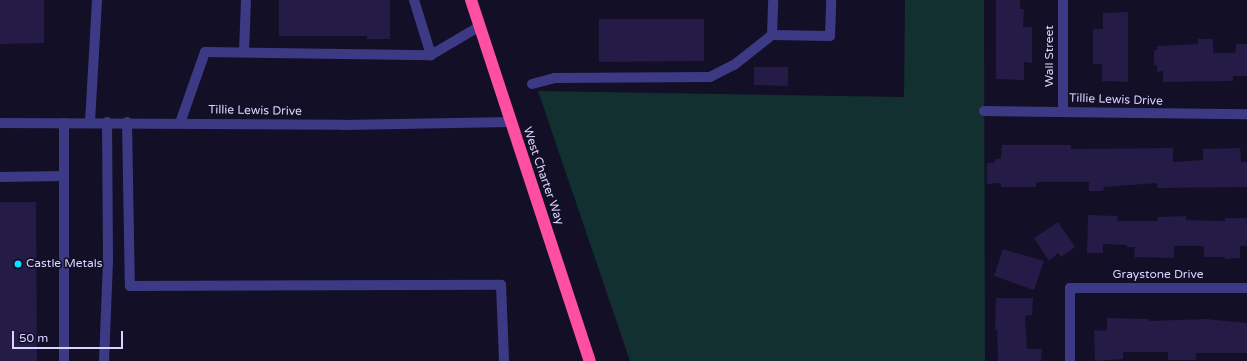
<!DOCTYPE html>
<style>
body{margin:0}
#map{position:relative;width:1247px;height:361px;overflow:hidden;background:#130f26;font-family:"Varela Round",sans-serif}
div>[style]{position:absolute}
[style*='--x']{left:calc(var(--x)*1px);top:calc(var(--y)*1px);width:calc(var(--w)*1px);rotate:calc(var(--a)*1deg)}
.green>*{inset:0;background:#12302f}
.building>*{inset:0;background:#241b47}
.minor>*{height:10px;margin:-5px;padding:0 5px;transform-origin:5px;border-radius:5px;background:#3d3a85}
.highway>*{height:12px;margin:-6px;padding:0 6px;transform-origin:6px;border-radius:6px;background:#ff4fa3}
.dots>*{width:11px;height:11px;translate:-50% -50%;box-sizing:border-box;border:2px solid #130f26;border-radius:50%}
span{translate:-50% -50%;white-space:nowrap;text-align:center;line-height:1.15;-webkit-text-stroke:3.5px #130f26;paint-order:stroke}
.street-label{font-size:12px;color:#d9d4ff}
.poi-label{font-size:12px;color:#d9d4ff}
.left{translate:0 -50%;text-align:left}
.scale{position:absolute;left:12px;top:331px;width:111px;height:18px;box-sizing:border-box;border:2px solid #d9d4ff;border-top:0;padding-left:5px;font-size:12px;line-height:14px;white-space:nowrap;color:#d9d4ff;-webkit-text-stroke:3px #130f26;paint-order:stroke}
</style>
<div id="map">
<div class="green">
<i style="clip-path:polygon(905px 0,984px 0,985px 361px,630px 361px,538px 91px,904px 97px)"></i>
</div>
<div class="building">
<i style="clip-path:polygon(0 0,44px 0,44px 43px,0 44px)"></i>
<i style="clip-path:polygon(279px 0,390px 0,390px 39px,367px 39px,367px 36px,279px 36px)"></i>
<i style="clip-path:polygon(996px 0,1020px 0,1020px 9px,1024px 9px,1023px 27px,1032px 27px,1032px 63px,1024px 62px,1024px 80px,996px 79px)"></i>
<i style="clip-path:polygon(1128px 12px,1128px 82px,1102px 81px,1102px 64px,1093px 64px,1093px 29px,1103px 29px,1103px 13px)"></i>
<i style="clip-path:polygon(599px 19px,704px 19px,704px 61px,599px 62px)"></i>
<i style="clip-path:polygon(1198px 39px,1213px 39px,1213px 53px,1235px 53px,1236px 44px,1247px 44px,1247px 76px,1233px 76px,1233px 81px,1163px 82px,1163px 71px,1157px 72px,1157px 65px,1154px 65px,1154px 50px,1157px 50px,1157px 46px,1198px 44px)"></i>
<i style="clip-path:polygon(754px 67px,788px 67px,788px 86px,754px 85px)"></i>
<i style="clip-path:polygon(1002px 145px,1071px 145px,1071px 149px,1173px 148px,1173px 162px,1203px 160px,1203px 149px,1240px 148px,1241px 162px,1247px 162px,1247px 187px,1157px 188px,1157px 183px,1104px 187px,1103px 191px,1089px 191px,1089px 182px,1036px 182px,1036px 187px,1001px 187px,1001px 183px,987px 184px,987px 163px,995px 163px,995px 159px,1001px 159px)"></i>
<i style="clip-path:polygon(0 202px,36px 202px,37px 361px,0 361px)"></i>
<i style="clip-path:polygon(1088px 215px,1118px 216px,1117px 221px,1157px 221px,1157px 217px,1186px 216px,1186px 220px,1225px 221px,1225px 218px,1247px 218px,1247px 246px,1240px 246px,1240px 258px,1225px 259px,1225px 257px,1204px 257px,1204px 246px,1174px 246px,1174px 258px,1134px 257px,1135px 247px,1127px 247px,1127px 245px,1103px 244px,1103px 253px,1087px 253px)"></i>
<i style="clip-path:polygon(1058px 222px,1075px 247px,1061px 257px,1058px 253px,1049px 261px,1034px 238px)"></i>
<i style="clip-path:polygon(1003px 249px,1044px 261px,1034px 290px,994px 276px)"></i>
<i style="clip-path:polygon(996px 298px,1033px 298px,1032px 315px,1025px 316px,1027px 349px,1042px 349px,1041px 361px,998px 361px,997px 329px,995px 330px)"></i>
<i style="clip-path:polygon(1107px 318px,1149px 319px,1149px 321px,1206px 319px,1247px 323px,1247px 353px,1196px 353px,1196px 360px,1168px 360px,1168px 352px,1123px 352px,1123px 359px,1095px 361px,1094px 330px,1107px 331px)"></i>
</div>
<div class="minor">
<i style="--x:414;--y:0;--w:58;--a:72.8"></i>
<i style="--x:1063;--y:0;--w:111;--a:90"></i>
<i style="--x:772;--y:35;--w:35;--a:-88"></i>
<i style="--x:244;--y:52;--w:52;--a:-87.8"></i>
<i style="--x:532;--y:84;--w:23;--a:-15"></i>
<i style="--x:554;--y:78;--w:156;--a:-0.4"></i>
<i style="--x:710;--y:77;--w:27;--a:-27"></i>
<i style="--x:734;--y:65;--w:48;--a:-38.3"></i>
<i style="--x:772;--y:35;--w:58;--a:1"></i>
<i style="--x:830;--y:36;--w:36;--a:-88"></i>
<i style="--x:984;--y:111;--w:263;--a:0.7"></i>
<i style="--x:90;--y:122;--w:122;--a:-86.7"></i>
<i style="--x:127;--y:122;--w:164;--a:89"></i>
<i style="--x:130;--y:286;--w:371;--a:-0.2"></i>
<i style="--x:501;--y:285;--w:76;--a:87.7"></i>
<i style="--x:0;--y:123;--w:343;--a:0.3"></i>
<i style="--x:343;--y:125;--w:167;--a:-1"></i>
<i style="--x:64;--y:123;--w:238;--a:90"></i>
<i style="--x:180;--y:123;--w:75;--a:-70.6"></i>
<i style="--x:205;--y:52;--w:226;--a:0.8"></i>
<i style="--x:431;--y:55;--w:57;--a:-30.6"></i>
<i style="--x:0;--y:177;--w:64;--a:-0.9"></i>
<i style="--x:104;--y:361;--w:100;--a:-87.7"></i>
<i style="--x:108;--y:261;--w:139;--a:-90.4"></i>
<i style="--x:1070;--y:361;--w:73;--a:-90"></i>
<i style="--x:1070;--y:288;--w:177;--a:0"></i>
</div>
<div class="highway">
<i style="--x:471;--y:0;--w:380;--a:71.8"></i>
</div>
<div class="dots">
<i style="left:18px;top:264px;background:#00e5ff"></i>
</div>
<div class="street-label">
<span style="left:1050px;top:56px;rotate:-90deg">Wall Street</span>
<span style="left:1116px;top:100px;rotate:2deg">Tillie Lewis Drive</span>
<span style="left:255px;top:111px;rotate:1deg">Tillie Lewis Drive</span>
<span style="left:543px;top:176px;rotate:71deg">West Charter Way</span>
<span style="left:1158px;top:275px">Graystone Drive</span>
</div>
<div class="poi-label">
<span class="left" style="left:26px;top:264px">Castle Metals</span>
</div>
<div class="scale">50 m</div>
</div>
